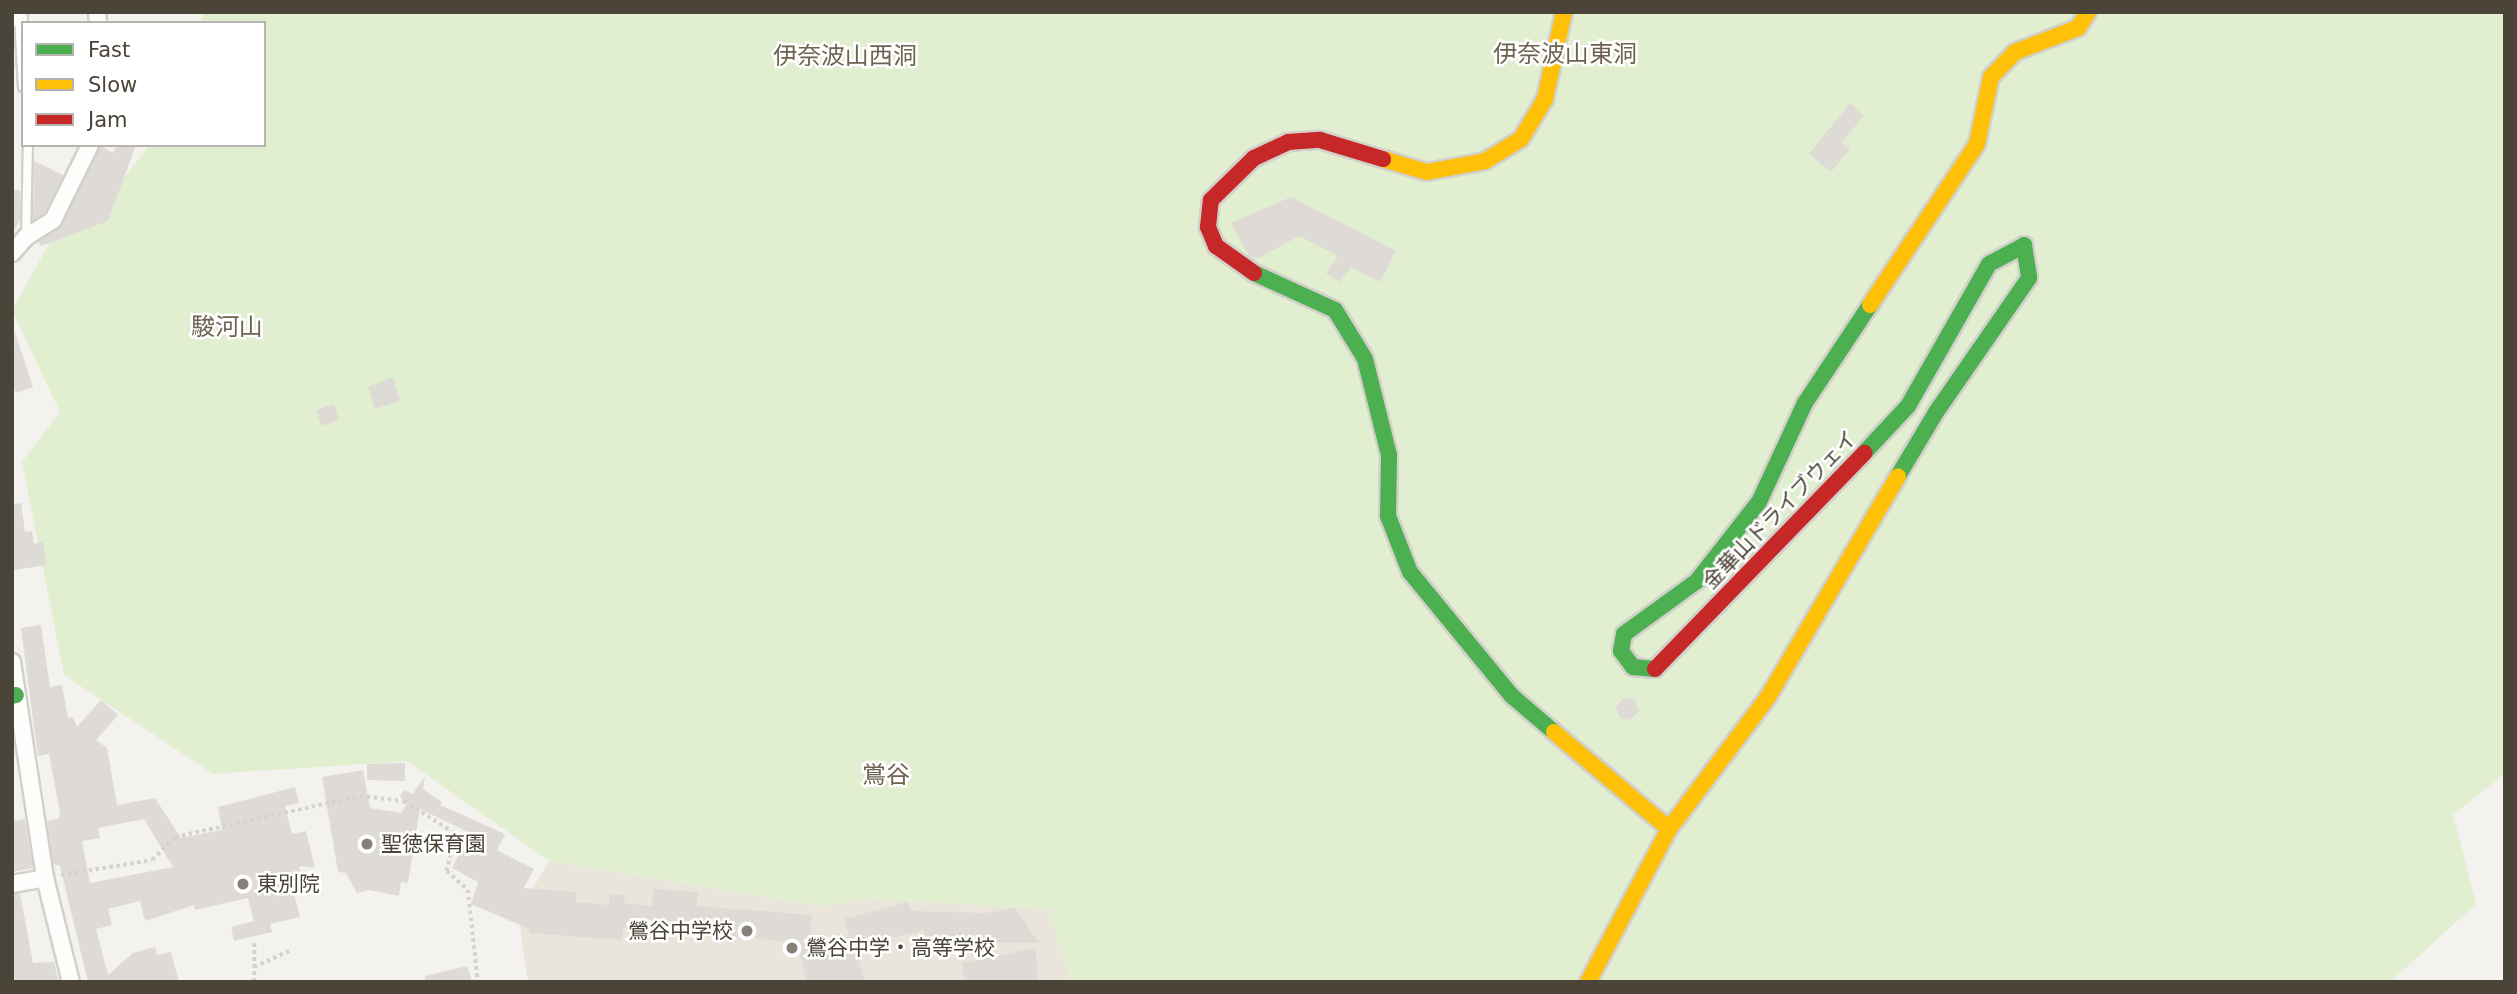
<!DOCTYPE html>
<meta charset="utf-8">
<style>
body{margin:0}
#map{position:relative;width:2517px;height:994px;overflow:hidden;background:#f4f2ee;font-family:"DejaVu Sans","Noto Sans JP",sans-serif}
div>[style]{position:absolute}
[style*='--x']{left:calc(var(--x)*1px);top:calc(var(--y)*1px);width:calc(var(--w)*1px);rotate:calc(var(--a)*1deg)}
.education>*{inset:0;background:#eae5da}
.green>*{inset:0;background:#e1eecf}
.building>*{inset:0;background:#dedbd6}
.path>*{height:3.5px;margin-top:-1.75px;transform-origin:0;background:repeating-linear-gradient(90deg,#d3d2cc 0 3.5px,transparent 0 7px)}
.roads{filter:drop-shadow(2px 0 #d2d0cb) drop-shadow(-2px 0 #d2d0cb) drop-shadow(0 2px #d2d0cb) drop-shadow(0 -2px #d2d0cb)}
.lane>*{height:8px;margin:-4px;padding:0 4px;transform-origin:4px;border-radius:4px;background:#fdfdfc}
.street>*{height:16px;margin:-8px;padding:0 8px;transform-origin:8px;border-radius:8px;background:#fdfdfc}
.fast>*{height:16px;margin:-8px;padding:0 8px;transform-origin:8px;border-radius:8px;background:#4caf50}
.slow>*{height:16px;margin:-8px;padding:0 8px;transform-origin:8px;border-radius:8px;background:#ffc107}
.jam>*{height:16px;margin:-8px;padding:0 8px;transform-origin:8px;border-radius:8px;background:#c62828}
.dots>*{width:19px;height:19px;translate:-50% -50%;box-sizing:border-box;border:4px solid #fff;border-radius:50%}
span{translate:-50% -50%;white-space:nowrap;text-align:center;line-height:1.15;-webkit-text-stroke:5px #fff;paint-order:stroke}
.street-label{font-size:21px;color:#4b4439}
.poi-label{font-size:21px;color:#4b4439}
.left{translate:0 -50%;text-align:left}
.right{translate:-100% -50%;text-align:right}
.quarter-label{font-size:24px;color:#6e6250}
.frame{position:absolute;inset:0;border:14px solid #4b4439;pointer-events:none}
.legend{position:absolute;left:21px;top:21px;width:245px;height:126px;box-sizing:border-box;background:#fff;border:2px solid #b7b4b0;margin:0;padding:9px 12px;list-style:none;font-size:21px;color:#4b4439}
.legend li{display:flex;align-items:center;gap:14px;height:35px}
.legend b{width:35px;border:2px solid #b7b4b0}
</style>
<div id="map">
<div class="education">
<i style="clip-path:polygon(549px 861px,820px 906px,867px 899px,1049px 909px,1072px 982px,528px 982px,518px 914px)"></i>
</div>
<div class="green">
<i style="clip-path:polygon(203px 12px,2505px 12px,2505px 773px,2453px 815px,2476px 904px,2390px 982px,1072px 982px,1048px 909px,867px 899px,820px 906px,549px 861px,407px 761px,213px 774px,64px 675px,22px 462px,60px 412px,12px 310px,53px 237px,94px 215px,150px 145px,264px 145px,264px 23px,202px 23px)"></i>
</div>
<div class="building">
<i style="clip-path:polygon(1850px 103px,1864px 115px,1842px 143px,1850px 149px,1831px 172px,1809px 154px)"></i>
<i style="clip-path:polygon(117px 145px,136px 145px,108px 221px,41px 246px,38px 242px,62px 225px,101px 146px,113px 153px)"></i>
<i style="clip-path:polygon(34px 161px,63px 175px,45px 213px,33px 220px)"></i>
<i style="clip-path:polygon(12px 190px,20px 190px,20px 220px,12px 234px)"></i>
<i style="clip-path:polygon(1291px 197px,1396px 251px,1380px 282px,1351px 267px,1340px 282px,1326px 273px,1338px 256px,1299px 236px,1257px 259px,1249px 256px,1231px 223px)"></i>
<i style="clip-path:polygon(15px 332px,33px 387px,16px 393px,12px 382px)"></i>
<i style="clip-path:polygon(393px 377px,400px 401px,375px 409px,368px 387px)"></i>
<i style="clip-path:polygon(334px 404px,339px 420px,321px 426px,316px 410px)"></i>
<i style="clip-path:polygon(21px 503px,25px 532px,32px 531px,34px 544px,43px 542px,47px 565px,14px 570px,12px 504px)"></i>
<i style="clip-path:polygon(evenodd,41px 625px,50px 687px,62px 685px,68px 718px,73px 717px,77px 727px,101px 700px,118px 715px,96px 740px,107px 748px,117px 805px,155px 798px,181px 838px,222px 830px,218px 807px,295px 787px,299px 803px,285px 806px,292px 834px,306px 831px,315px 868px,299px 866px,303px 882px,292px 885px,300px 917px,270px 924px,272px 932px,234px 941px,231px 927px,254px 921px,248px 898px,195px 910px,194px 905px,145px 921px,140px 901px,108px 909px,112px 925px,96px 929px,108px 975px,133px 953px,155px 947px,157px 955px,171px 952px,179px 982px,88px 982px,60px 866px,53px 864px,47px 821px,59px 818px,60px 813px,49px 754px,38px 756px,34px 727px,21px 628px,41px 625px,144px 819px,173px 867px,90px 883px,82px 841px,100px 838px,98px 828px,144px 819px)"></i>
<i style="clip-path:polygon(1624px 698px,1635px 700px,1639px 711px,1631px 720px,1620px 718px,1616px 707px)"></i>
<i style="clip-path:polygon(405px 763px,405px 781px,367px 780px,367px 764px)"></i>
<i style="clip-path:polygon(363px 770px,370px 808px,401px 813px,408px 802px,400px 797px,404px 790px,413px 794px,425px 776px,423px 789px,442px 802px,440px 805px,505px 834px,497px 850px,534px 869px,524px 888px,577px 892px,576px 902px,609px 905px,610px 894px,625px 895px,624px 903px,652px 906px,653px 889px,698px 892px,697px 906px,812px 915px,810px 948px,849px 937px,844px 919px,908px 902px,911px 911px,986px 913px,1015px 908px,1039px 943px,924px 941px,924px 930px,855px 947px,865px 982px,807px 982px,797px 942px,623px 928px,622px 940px,529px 933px,529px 929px,471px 904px,478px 882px,452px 868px,470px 833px,420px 809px,408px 883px,401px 882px,399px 896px,369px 890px,357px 893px,346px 873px,338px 872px,322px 777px)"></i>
<i style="clip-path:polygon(25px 819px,33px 868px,12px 872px,12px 821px)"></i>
<i style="clip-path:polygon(20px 893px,33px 963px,54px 962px,59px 982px,12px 982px,12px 894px)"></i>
<i style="clip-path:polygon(1035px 948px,1039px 982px,965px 982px,962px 963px)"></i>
<i style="clip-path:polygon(467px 966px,472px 982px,426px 982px,425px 976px)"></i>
</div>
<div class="path">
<i style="--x:61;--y:875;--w:92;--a:-9.4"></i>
<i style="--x:152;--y:860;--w:33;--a:-45"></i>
<i style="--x:175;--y:837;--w:189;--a:-12.5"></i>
<i style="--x:360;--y:796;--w:44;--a:6.5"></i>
<i style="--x:404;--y:801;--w:62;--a:32.4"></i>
<i style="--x:456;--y:834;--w:38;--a:104"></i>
<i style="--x:447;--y:871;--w:28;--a:42"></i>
<i style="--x:468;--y:890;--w:93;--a:83.8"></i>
<i style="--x:254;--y:967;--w:41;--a:-24.7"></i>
<i style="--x:254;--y:982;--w:40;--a:-90"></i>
</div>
<div class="roads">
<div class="lane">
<i style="--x:19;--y:16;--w:71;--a:86.8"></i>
<i style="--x:26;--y:237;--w:92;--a:-88.8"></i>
</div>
<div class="street">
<i style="--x:97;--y:12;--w:11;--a:85"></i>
<i style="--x:12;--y:18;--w:7;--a:0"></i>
<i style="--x:12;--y:253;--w:21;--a:-49"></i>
<i style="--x:26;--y:237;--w:32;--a:-32"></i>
<i style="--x:53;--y:220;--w:84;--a:-63.7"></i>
<i style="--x:12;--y:662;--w:219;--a:81.3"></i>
<i style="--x:45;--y:878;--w:107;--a:76"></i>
<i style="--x:12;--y:884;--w:34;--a:-10"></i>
</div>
<div class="fast">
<i style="--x:1254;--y:273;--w:89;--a:24.6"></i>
<i style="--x:1335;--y:310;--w:57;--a:58.5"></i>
<i style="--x:1365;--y:359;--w:99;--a:76"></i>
<i style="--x:1389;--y:455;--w:61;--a:90.9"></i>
<i style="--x:1388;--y:516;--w:60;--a:68.6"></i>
<i style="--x:1410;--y:572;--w:161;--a:50.6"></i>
<i style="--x:1512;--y:696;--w:55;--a:40.6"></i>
<i style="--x:1864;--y:453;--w:64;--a:-46.9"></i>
<i style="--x:1908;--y:406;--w:163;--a:-60.3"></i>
<i style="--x:1989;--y:264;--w:40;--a:-28"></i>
<i style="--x:2024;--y:245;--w:33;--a:81"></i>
<i style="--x:2029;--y:278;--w:165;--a:124.7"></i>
<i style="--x:1935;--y:414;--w:72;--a:120.8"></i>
<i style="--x:1655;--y:669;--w:22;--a:-175"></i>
<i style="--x:1633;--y:667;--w:20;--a:-127"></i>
<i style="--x:1621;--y:651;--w:17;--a:-80"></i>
<i style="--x:1624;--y:634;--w:90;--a:-36"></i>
<i style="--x:1697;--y:581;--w:100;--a:-51.9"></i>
<i style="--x:1759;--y:502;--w:109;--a:-65.1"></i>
<i style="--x:1805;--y:403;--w:118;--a:-56.4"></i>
<i style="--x:12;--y:696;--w:4;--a:-14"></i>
</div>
<div class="slow">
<i style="--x:1383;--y:159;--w:46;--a:16.5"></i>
<i style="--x:1427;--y:172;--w:59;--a:-10.7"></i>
<i style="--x:1485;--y:161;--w:42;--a:-31.4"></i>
<i style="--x:1521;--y:139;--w:47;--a:-59"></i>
<i style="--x:1545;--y:99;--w:89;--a:-77.7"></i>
<i style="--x:1870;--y:305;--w:193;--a:-56.4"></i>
<i style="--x:1977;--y:144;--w:68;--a:-78.2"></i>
<i style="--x:1991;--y:77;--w:35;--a:-46"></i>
<i style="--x:2015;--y:52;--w:67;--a:-20.9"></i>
<i style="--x:2078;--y:28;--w:19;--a:-58"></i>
<i style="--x:1554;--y:732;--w:150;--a:40.1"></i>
<i style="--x:1588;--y:982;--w:173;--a:-62.1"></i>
<i style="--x:1669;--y:829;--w:165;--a:-53.1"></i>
<i style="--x:1768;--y:697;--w:256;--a:-59.5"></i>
</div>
<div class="jam">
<i style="--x:1254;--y:273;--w:47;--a:-144.6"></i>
<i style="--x:1216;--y:246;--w:21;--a:-113"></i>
<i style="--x:1208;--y:227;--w:27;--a:-84"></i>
<i style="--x:1211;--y:200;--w:60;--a:-44.3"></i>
<i style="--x:1254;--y:158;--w:38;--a:-25"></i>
<i style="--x:1288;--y:142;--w:32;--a:-4"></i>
<i style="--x:1320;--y:140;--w:66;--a:16.8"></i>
<i style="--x:1655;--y:669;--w:301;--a:-45.9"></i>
</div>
</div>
<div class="dots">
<i style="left:367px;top:844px;background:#868178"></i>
<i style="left:243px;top:884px;background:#868178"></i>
<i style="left:747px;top:931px;background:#868178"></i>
<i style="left:792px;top:948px;background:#868178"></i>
</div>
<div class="street-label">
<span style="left:1780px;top:510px;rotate:-46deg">金華山ドライブウェイ</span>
</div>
<div class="poi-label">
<span class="left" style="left:381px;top:844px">聖徳保育園</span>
<span class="left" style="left:257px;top:884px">東別院</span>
<span class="right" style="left:733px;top:931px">鶯谷中学校</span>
<span class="left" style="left:806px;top:948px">鶯谷中学・高等学校</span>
</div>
<div class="quarter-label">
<span style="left:1565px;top:55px">伊奈波山東洞</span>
<span style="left:845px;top:57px">伊奈波山西洞</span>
<span style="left:227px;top:328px">駿河山</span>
<span style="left:886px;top:776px">鴬谷</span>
</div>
<div class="frame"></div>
<ul class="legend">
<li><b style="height:9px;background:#4caf50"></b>Fast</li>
<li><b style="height:9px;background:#ffc107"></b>Slow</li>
<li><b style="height:9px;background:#c62828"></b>Jam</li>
</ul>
</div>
